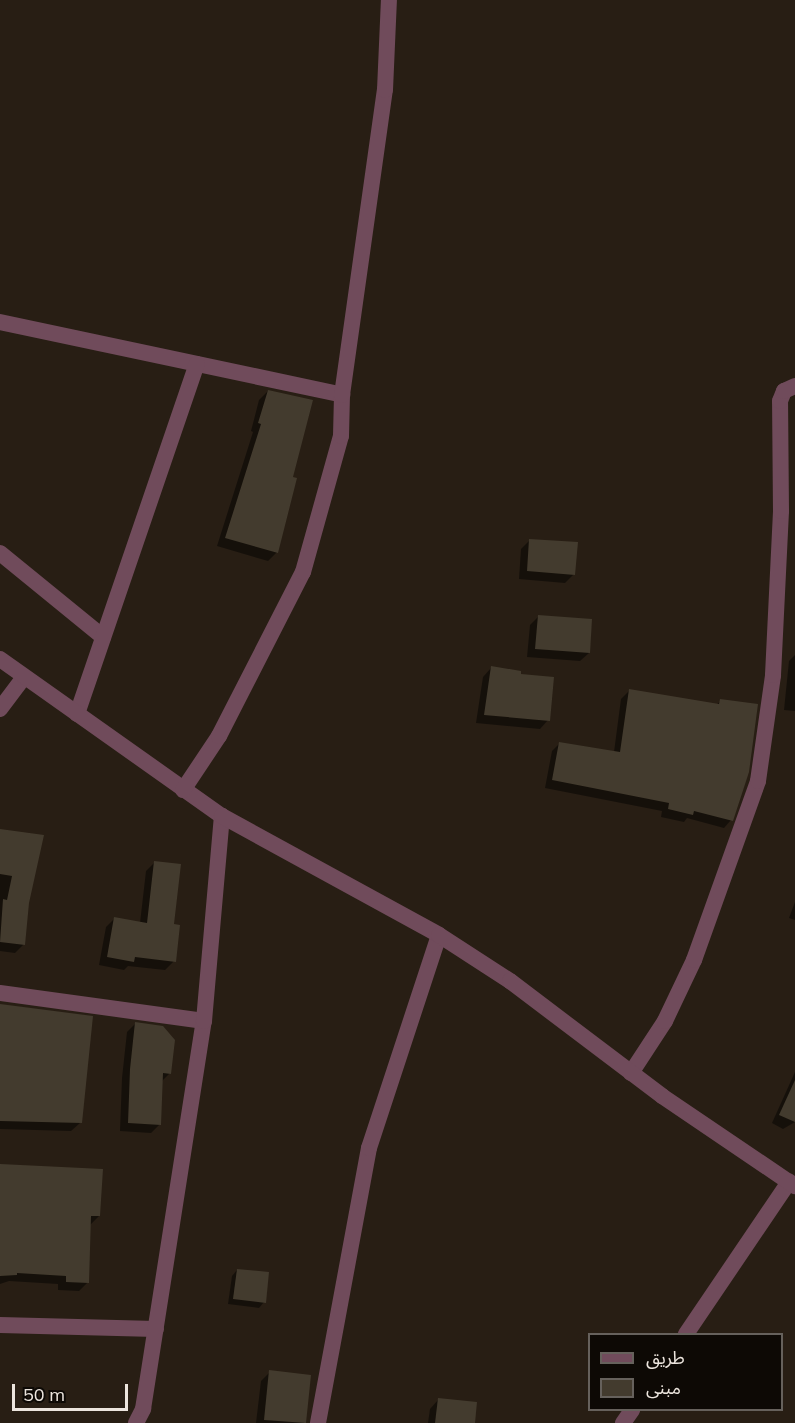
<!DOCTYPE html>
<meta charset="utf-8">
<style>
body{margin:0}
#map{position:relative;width:795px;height:1423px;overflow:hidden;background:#281e14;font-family:Mulish,"Noto Sans Arabic",sans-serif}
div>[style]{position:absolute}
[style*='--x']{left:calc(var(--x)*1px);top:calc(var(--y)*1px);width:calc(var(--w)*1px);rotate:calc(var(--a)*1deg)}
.shadow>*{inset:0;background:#0007}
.building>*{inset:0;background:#433b2e}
.minor>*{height:16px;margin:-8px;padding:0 8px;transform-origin:8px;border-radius:8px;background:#704b5b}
.tertiary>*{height:16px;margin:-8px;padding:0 8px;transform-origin:8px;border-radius:8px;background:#704b5b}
span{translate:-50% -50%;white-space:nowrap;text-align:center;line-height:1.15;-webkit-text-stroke:6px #0d0905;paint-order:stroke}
.legend{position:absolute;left:588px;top:1333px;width:195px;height:78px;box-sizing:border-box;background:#0d0905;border:2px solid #66615c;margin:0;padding:8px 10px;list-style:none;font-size:18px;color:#ece5de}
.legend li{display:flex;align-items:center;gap:12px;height:30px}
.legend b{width:30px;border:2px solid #66615c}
.scale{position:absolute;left:12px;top:1384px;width:116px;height:27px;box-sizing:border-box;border:3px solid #ece5de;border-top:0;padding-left:8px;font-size:18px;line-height:21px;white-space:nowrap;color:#ece5de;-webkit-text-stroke:4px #0d0905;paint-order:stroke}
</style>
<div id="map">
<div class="shadow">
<i style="clip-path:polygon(268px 391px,291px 478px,277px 552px,268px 561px,217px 546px,253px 432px,251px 431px,259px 400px)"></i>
<i style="clip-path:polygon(530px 540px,574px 574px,565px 583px,519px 579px,521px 549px)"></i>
<i style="clip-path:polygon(538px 617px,589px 653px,580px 661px,527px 657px,530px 625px)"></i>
<i style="clip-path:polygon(795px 655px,795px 711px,784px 710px,789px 661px)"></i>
<i style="clip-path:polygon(491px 668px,548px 720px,540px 729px,476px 723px,483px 677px)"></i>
<i style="clip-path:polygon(629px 691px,716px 705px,721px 701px,731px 820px,724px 828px,687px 818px,684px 822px,661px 817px,662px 811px,545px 788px,552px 751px,560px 743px,614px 752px,621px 699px)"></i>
<i style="clip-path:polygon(0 830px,27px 903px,23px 945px,15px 953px,0 951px)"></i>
<i style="clip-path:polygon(155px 862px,172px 925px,174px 961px,165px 970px,128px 966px,124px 970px,99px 965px,106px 927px,115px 918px,140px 923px,146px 871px)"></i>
<i style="clip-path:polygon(795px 902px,795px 920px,789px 918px)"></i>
<i style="clip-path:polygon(0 1005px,80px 1123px,71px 1131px,0 1129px)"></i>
<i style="clip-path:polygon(135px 1024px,170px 1073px,162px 1081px,160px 1124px,151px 1133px,120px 1131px,122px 1078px,127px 1032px)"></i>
<i style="clip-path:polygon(795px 1072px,795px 1122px,783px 1129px,772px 1123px)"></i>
<i style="clip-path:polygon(0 1166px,99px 1216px,90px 1225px,88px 1282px,79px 1291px,58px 1290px,58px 1284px,9px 1281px,0 1284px)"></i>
<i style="clip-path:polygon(237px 1270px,264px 1302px,259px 1308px,228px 1304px,232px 1276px)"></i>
<i style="clip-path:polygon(270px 1372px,309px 1377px,304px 1423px,256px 1423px,261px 1381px)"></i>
<i style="clip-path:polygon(438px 1400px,474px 1423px,428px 1423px,430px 1409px)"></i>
</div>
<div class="building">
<i style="clip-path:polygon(268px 390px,313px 400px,293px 477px,297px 478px,278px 553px,225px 538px,261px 424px,258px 423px)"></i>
<i style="clip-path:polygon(529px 539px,578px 542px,575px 575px,527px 571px)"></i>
<i style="clip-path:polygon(538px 615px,592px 619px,590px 653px,535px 649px)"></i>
<i style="clip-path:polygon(491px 666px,521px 671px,521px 674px,554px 677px,550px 721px,484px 715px)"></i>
<i style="clip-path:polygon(629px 689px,719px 704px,720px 699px,758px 704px,749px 772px,733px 821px,694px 811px,693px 815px,668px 809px,669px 803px,552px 780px,559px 742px,620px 752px)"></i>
<i style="clip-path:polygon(0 829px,44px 835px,29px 903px,25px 945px,0 942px,3px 899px,7px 900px,12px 876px,0 874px)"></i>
<i style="clip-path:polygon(154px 861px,181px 864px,174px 924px,180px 925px,176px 962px,135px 957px,134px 962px,107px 957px,114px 917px,147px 923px)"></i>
<i style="clip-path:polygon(0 1004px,93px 1016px,82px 1123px,0 1121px)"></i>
<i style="clip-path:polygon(135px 1022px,163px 1026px,175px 1040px,171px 1074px,163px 1073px,161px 1125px,128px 1123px,130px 1069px)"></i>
<i style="clip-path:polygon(795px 1080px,795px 1122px,779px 1115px)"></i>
<i style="clip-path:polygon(0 1164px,103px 1169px,100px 1216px,91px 1216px,89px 1283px,66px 1282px,66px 1276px,17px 1273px,17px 1275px,0 1276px)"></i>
<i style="clip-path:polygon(237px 1269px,269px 1272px,266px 1303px,233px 1299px)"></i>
<i style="clip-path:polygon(269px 1370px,311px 1375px,306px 1423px,264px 1420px)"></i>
<i style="clip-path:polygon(438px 1398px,477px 1402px,475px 1423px,435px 1423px)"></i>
</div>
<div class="minor">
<i style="--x:0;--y:322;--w:350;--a:12"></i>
<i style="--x:0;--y:553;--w:133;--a:39.2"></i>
<i style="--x:0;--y:709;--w:40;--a:-53"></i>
<i style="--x:77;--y:714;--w:370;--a:-71.1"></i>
<i style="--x:0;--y:993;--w:206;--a:7.8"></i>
<i style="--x:631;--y:1073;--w:62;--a:-56.8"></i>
<i style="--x:665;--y:1021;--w:68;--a:-64.6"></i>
<i style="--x:694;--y:960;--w:190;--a:-70.3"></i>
<i style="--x:758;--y:781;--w:107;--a:-81.9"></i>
<i style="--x:773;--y:675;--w:164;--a:-87.2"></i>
<i style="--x:781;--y:511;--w:110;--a:-90.5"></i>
<i style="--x:780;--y:401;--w:11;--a:-68"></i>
<i style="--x:784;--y:391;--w:12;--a:-24"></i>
<i style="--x:0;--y:1325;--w:156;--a:1.5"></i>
<i style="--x:686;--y:1334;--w:184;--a:-55.9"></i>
<i style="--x:136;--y:1423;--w:16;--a:-63"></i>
<i style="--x:143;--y:1409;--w:393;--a:-81.1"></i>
<i style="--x:204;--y:1021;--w:206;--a:-85"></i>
<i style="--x:318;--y:1423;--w:280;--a:-79.5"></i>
<i style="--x:369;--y:1148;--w:224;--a:-71.8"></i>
<i style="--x:623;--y:1423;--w:16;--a:-55"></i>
</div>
<div class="tertiary">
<i style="--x:0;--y:659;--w:272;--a:35.3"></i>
<i style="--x:222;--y:816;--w:247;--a:28.7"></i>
<i style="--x:439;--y:935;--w:85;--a:32.9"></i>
<i style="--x:510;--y:981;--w:191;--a:37.1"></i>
<i style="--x:662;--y:1096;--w:161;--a:34.1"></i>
<i style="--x:183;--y:790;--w:65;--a:-56.3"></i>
<i style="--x:219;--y:736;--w:184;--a:-62.9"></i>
<i style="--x:303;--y:572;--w:141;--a:-74.4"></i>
<i style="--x:341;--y:436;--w:41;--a:-88.6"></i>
<i style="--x:342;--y:395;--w:308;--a:-82"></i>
<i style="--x:385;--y:90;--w:90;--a:-87.5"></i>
</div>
<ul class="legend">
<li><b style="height:8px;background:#704b5b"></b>طريق</li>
<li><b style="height:16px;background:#433b2e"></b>مبنى</li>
</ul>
<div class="scale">50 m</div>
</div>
